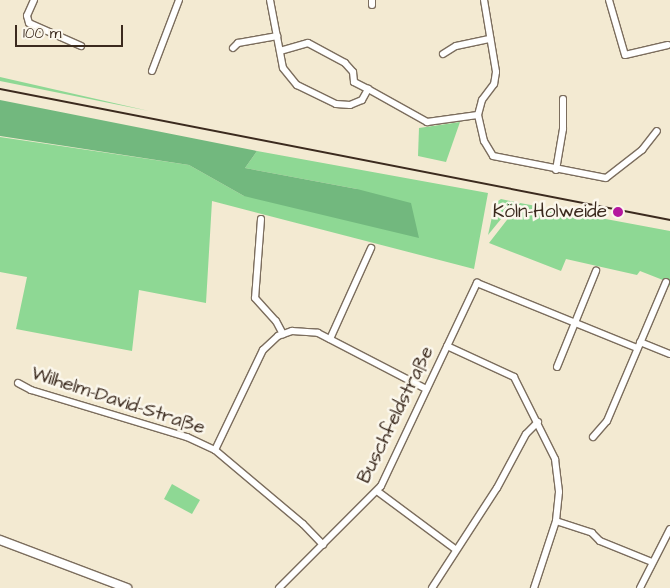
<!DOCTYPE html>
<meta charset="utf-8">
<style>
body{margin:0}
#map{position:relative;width:670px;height:588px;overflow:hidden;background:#f3ead2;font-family:"Architects Daughter",sans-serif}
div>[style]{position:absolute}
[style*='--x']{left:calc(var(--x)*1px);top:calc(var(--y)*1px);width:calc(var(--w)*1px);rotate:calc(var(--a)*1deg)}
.green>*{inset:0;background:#8ed894}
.forest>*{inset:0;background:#72b87e}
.roads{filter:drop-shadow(1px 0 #7b6d5d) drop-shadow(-1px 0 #7b6d5d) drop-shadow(0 1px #7b6d5d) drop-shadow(0 -1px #7b6d5d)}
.minor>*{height:6px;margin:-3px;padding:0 3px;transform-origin:3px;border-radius:3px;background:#fff}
.tertiary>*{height:8px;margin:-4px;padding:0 4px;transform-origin:4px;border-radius:4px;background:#fff}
.rail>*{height:2px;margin:-1px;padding:0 1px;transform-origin:1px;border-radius:1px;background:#3b2a1e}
.dots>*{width:14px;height:14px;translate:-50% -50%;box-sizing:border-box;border:2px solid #fbf7ec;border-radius:50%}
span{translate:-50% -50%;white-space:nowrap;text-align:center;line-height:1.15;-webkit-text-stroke:5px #fbf7ec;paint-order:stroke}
.poi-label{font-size:19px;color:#3b2a1e}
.right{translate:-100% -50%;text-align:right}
.street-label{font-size:19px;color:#3b2a1e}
.scale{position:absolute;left:15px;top:25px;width:108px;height:22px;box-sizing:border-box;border:2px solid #3b2a1e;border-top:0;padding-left:6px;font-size:15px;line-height:18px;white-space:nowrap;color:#3b2a1e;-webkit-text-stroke:4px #fbf7ec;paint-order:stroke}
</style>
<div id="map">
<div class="green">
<i style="clip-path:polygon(0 77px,149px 111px,0 81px)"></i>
<i style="clip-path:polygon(460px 122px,446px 162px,418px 156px,419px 128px)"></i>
<i style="clip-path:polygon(0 137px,189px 165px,244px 196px,357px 189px,245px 168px,257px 151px,488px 193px,474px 269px,212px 201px,206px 303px,139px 290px,132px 351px,16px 329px,27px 277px,0 272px)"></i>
<i style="clip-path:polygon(501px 199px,515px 202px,488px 235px,495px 203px)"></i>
<i style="clip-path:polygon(520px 203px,670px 231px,670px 287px,668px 282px,640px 271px,637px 275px,566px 259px,561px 271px,489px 243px)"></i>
<i style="clip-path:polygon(172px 484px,200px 500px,192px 514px,164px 499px)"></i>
</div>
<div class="forest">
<i style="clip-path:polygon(0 100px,257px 151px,245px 168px,357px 189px,411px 203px,419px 238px,244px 196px,189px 165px,0 136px)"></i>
</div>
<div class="roads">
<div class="minor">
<i style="--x:34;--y:0;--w:17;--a:114"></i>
<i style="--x:27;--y:16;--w:7;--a:74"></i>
<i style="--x:29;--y:23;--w:57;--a:23.9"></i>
<i style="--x:270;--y:0;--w:69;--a:79.2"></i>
<i style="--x:283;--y:68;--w:22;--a:51"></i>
<i style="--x:297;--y:85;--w:43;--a:26"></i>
<i style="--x:336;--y:104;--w:14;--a:4"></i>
<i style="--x:350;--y:105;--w:13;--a:-23"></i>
<i style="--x:362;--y:100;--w:13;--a:-61"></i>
<i style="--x:368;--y:89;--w:68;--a:29.2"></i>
<i style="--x:427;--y:122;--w:51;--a:-7.8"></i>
<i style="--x:372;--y:0;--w:5;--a:90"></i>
<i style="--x:484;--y:0;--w:73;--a:80.5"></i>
<i style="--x:496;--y:72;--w:12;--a:99"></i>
<i style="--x:494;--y:84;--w:20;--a:127"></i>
<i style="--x:482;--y:100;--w:16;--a:105"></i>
<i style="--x:478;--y:115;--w:27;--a:77"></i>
<i style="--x:484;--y:141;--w:17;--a:59"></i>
<i style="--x:493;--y:156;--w:115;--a:11"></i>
<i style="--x:606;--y:178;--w:46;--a:-37.9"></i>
<i style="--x:642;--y:150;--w:24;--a:-52"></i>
<i style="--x:609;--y:0;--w:57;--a:73.8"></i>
<i style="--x:625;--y:55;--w:44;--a:-13.1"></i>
<i style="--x:233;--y:48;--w:7;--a:-45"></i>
<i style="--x:238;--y:43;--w:40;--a:-10"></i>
<i style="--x:280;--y:51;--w:29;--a:-16"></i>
<i style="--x:308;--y:43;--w:42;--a:28.4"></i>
<i style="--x:345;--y:63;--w:12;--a:48"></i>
<i style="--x:353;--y:72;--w:10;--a:84"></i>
<i style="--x:354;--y:82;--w:16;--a:27"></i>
<i style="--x:443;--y:54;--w:15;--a:-32"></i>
<i style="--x:456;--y:46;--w:35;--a:-12"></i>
<i style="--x:152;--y:71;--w:76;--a:-69.2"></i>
<i style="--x:556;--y:170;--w:42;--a:-80.3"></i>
<i style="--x:563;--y:129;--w:30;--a:-90"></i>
<i style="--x:261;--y:219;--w:79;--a:94.3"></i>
<i style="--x:255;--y:298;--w:31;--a:48"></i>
<i style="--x:276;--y:321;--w:15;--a:62"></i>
<i style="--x:330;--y:339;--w:100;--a:-65.7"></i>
<i style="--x:640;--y:342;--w:32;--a:22"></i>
<i style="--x:447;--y:346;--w:74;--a:24.8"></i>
<i style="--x:514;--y:377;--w:92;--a:63.4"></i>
<i style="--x:555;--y:459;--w:33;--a:83"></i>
<i style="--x:559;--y:492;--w:29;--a:96"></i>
<i style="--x:556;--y:521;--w:71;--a:108.2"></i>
<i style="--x:557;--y:367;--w:104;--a:-67.9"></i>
<i style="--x:18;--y:383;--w:15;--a:28"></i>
<i style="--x:31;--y:390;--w:163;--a:16.8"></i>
<i style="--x:187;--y:437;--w:31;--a:25"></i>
<i style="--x:215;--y:450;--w:115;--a:40.1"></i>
<i style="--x:303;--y:524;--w:29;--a:46"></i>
<i style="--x:593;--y:437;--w:21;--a:-49"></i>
<i style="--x:607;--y:421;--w:151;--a:-67"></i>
<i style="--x:215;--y:450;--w:111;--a:-64.4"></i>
<i style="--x:263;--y:350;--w:21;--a:-43"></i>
<i style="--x:278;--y:336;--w:15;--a:-20"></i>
<i style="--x:292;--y:331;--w:26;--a:4"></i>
<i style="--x:318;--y:333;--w:122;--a:27.4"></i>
<i style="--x:377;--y:491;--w:97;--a:36.6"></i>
<i style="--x:556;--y:521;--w:38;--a:18"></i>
<i style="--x:592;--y:533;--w:11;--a:45"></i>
<i style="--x:600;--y:541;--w:56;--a:22"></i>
<i style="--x:279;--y:588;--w:144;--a:-45"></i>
<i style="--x:381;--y:486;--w:225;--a:-64.7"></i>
<i style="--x:477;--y:283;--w:173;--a:22.1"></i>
<i style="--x:432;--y:588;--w:119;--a:-57"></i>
<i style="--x:497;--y:488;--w:61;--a:-61.8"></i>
<i style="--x:526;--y:434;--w:17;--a:-45"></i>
<i style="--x:640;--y:588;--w:66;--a:-63"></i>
</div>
<div class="tertiary">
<i style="--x:0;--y:540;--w:136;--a:20.7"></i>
</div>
</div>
<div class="rail">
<i style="--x:0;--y:89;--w:683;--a:11.06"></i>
</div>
<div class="dots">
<i style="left:618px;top:212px;background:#b5179e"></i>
</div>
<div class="poi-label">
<span class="right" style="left:607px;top:212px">Köln-Holweide</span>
</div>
<div class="street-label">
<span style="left:118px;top:401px;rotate:18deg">Wilhelm-David-Straße</span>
<span style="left:396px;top:415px;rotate:-64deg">Buschfeldstraße</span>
</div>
<div class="scale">100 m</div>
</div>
